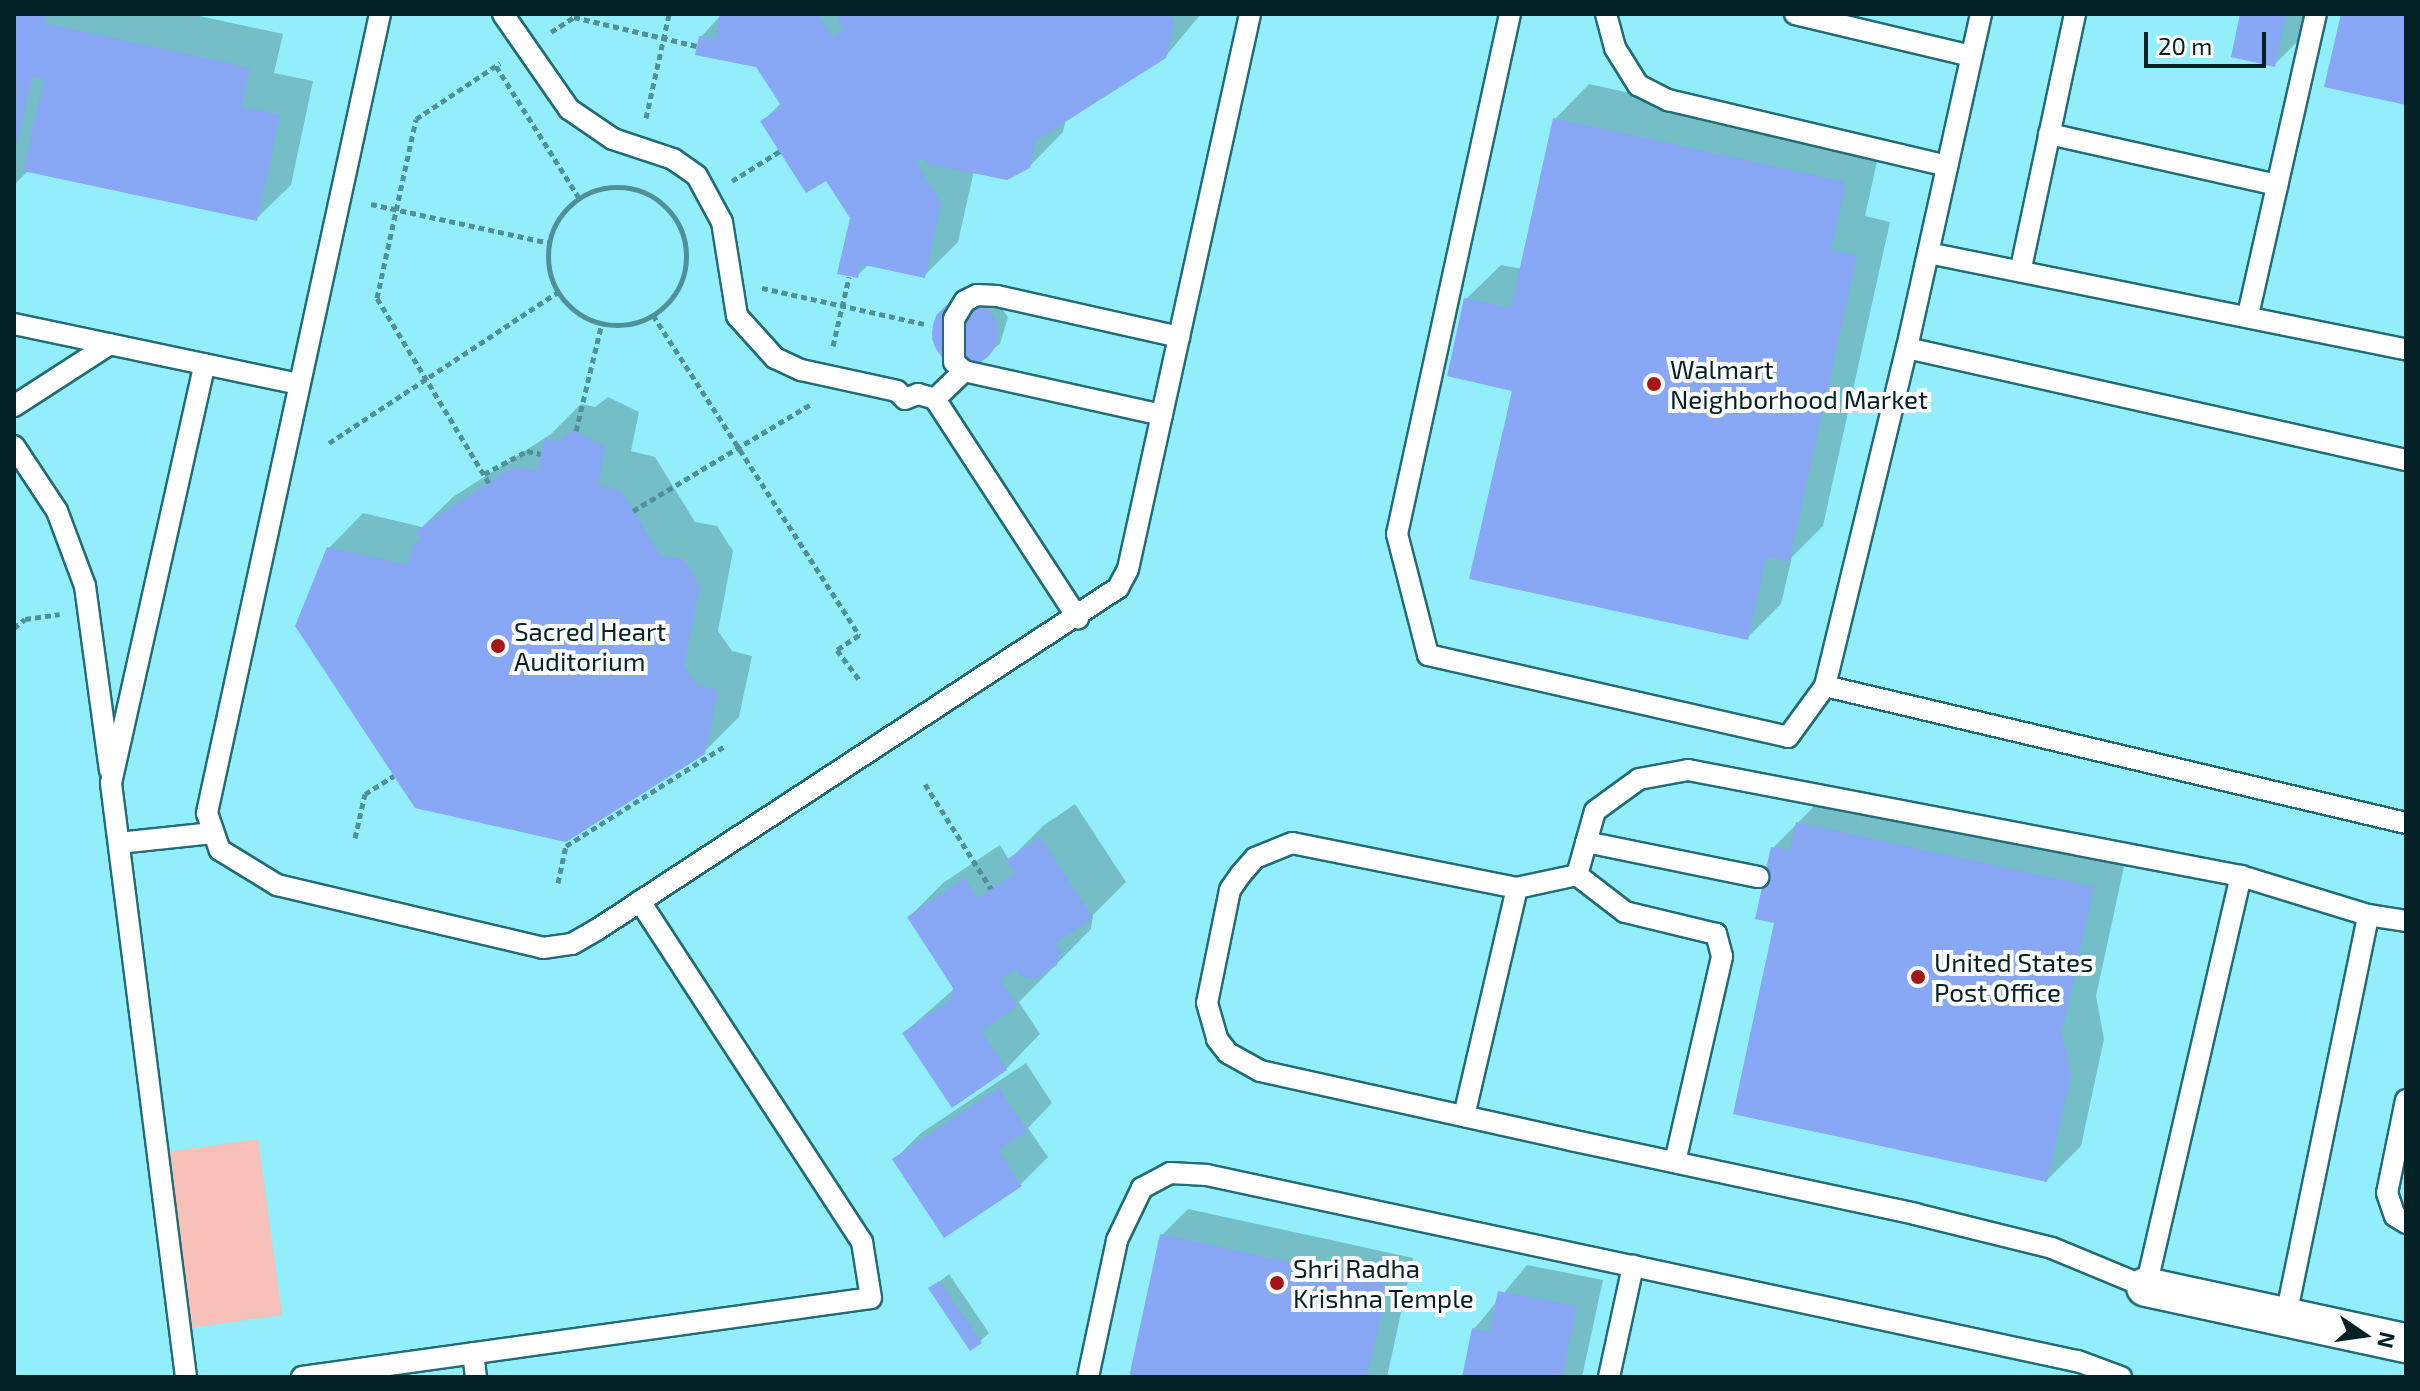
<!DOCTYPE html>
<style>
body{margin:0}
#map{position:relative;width:2420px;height:1391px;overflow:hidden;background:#92eefb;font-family:"Exo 2",sans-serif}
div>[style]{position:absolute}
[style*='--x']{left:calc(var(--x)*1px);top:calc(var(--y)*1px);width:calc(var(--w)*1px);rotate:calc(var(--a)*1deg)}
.green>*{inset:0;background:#f7c0b9}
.shadow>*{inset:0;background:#0003}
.building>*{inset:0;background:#88a7f5}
.round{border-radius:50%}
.path>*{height:5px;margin-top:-2.5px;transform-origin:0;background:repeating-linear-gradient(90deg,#509099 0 6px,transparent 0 10px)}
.path>.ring{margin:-2.5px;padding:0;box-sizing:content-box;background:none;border:5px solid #509099;border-radius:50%}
.roads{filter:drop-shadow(2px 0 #226c75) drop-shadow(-2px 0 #226c75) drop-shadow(0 2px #226c75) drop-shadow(0 -2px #226c75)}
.service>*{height:20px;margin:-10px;padding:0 10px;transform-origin:10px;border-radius:10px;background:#fff}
.minor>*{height:38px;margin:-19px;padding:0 19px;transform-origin:19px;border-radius:19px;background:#fff}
.dots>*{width:22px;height:22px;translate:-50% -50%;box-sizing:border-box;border:4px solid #fefefe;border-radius:50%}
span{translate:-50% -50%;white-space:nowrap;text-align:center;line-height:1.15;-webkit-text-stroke:8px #fefefe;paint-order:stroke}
.poi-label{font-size:26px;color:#042226}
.left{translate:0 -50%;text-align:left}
.frame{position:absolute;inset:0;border:16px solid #042226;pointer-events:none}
.north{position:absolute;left:2324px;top:1295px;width:80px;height:80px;-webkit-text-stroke:6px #fefefe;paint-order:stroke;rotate:103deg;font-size:22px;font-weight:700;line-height:32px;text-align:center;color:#042226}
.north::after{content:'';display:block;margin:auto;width:28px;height:36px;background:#042226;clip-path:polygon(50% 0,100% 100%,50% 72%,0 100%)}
.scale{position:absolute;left:2144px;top:32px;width:122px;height:36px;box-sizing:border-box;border:4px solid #042226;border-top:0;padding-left:10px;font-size:24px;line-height:28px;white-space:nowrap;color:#042226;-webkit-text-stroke:6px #fefefe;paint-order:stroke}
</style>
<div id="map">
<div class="green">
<i style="clip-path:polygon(258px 1139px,282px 1315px,190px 1328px,166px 1152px)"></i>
</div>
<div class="shadow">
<i style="clip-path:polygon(14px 14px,190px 14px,283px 34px,274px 73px,313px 81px,291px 185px,256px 219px,29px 170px,14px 185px)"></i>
<i style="clip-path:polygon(722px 14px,1201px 14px,1165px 57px,1066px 119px,1063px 132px,1029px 167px,974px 171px,958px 242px,924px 276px,869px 264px,857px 276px,852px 217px,827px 178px,763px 121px,781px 103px,757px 65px,701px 37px)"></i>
<i style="clip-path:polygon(2242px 14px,2312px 14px,2308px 31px,2274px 65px)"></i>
<i style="clip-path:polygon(1589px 84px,1880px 148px,1865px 216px,1890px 222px,1823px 526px,1792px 557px,1781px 604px,1747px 638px,1514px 389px,1466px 299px,1501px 265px,1522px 269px,1555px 119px)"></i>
<i style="clip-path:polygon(966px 291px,995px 299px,1008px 317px,1000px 344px,971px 364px,945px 358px,932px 339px,936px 315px)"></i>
<i style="clip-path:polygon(608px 397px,639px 412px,631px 451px,655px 457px,695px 522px,717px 526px,733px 551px,718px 631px,732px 651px,752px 656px,739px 717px,704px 752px,329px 548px,363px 513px,422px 527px,453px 497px,551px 434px,581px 404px,595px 407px)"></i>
<i style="clip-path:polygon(1832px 788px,2127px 853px,2096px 996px,2104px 1039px,2081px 1146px,2047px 1180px,1776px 921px,1773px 848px)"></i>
<i style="clip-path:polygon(1075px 804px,1126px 882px,1093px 915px,1091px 929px,1019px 1002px,1040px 1034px,1006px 1069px,904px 1033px,955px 988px,909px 917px,943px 883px,1000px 845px,1009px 860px,1043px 826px)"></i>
<i style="clip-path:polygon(1026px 1063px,1052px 1103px,1028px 1128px,1048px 1157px,1021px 1184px,944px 1235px,895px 1159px,921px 1133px)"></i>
<i style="clip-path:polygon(1188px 1209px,1413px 1258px,1387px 1377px,1131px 1377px,1162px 1235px)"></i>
<i style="clip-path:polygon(1527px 1265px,1603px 1280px,1582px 1377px,1464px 1377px,1474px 1329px)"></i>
<i style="clip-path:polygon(949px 1274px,989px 1333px,980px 1341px,930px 1289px)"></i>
</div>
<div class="building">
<i style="clip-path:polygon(14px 14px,46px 14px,44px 23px,250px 68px,241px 107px,280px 115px,257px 221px,23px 171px,44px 79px,32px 77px,14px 157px)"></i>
<i style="clip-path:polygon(720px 14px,818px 14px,833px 37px,843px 30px,837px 14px,1169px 14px,1175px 22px,1166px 58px,1035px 141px,1030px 168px,1007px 180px,927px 164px,924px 158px,916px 162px,941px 203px,925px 278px,860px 264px,858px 278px,837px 274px,850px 218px,826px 181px,806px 193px,760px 121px,782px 107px,756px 67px,695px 55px,699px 36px,715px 39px)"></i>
<i style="clip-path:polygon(2240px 14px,2286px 14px,2275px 67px,2231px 57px)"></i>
<i style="clip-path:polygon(2341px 14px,2406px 14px,2406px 105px,2324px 87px)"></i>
<i style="clip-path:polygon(1553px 118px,1846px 182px,1831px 250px,1857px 256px,1789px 562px,1766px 557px,1748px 640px,1469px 579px,1512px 391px,1447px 376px,1464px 298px,1511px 308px)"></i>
<i class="round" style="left:932px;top:300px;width:66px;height:66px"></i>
<i style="clip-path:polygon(572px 430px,605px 447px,598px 485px,621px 491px,661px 556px,683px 559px,700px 586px,684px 666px,697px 685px,718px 690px,705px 754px,566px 842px,415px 808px,295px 626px,327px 547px,408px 565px,412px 546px,421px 539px,416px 531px,513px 467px,537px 471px,545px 438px,559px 441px)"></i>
<i style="clip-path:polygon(1796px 822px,2094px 887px,2062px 1032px,2071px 1075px,2047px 1182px,1733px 1114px,1774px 923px,1755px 919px,1771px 847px,1790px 850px)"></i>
<i style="clip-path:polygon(1040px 837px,1093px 918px,1055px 943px,1060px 951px,1057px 965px,1035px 979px,1020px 976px,1016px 969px,1000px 980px,1018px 1006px,981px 1031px,1007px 1070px,952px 1108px,902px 1033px,950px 1000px,953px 988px,907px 917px,965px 878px,977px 898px,1015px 873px,1006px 860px)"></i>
<i style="clip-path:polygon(999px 1088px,1027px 1131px,998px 1150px,1022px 1186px,944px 1238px,892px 1159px)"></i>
<i style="clip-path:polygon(1160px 1234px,1388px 1284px,1367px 1377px,1129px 1377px)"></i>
<i style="clip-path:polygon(939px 1281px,982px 1343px,970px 1351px,928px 1288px)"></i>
<i style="clip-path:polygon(1498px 1291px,1577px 1306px,1562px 1377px,1462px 1377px,1472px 1328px,1489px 1331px)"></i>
</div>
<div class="path">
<i style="--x:551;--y:32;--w:27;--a:-33"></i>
<i style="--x:574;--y:17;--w:126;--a:13.3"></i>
<i style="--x:496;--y:66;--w:156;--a:57.8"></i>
<i style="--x:646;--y:118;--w:107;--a:-77.5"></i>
<i style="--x:732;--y:181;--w:57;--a:-32"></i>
<i class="ring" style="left:548px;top:187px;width:133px;height:133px"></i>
<i style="--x:371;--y:204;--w:183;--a:12.3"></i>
<i style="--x:762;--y:288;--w:166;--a:12.5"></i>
<i style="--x:653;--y:315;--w:381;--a:57.2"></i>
<i style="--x:859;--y:635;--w:27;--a:146"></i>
<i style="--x:837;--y:650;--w:39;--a:53"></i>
<i style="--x:833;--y:346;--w:71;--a:-76.9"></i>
<i style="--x:576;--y:431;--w:111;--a:-76.5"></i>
<i style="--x:329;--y:443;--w:274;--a:-33.4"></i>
<i style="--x:484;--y:474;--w:49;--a:-28.1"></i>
<i style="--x:527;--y:451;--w:14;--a:12"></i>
<i style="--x:489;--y:483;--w:216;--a:-121.2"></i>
<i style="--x:377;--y:298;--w:183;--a:-77.7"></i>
<i style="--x:416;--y:119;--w:101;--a:-33.7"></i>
<i style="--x:633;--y:511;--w:208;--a:-31"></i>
<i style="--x:14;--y:628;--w:14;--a:-39"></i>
<i style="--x:25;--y:619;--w:35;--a:-8"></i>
<i style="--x:925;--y:784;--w:124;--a:57.8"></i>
<i style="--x:355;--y:838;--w:45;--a:-77.2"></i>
<i style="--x:365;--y:794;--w:34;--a:-32"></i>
<i style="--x:558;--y:883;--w:38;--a:-78"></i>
<i style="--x:566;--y:846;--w:188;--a:-32.2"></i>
</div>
<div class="roads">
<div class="service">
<i style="--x:380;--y:14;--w:818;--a:102.22"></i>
<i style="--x:207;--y:813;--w:39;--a:71"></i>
<i style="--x:220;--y:850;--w:67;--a:31.6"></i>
<i style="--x:277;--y:885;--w:273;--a:13.3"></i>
<i style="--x:543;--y:948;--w:29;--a:-8"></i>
<i style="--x:572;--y:944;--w:30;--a:-30"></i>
<i style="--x:598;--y:929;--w:622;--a:-33.26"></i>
<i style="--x:1118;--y:588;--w:21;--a:-62"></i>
<i style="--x:1128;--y:569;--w:568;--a:-77.6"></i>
<i style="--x:503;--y:14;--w:116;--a:55.2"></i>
<i style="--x:569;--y:109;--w:53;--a:34.3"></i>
<i style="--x:613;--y:139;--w:63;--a:18.4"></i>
<i style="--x:673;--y:159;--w:29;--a:35"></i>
<i style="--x:697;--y:176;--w:52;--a:61.5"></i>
<i style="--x:722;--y:222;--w:95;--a:80.9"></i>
<i style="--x:737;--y:316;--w:57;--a:47.9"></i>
<i style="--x:775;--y:358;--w:29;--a:25"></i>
<i style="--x:801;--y:370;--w:98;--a:12.3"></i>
<i style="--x:897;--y:391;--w:11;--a:45"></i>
<i style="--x:905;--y:399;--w:14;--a:-21"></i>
<i style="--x:918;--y:394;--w:18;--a:16"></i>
<i style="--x:935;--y:399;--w:262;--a:56.9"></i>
<i style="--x:1510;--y:14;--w:532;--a:102.26"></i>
<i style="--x:1397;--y:534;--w:125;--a:75.6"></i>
<i style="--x:1428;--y:655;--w:369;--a:12.8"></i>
<i style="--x:1788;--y:737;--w:63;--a:-54"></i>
<i style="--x:1825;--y:686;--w:597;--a:13.27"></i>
<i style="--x:1606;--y:14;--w:35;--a:75"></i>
<i style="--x:1615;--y:48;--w:44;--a:58.1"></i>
<i style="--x:1638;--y:85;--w:34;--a:27"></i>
<i style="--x:1668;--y:100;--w:287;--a:13.3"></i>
<i style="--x:1795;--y:14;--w:181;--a:13.4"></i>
<i style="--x:1981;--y:14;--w:342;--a:102.5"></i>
<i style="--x:1907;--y:348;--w:511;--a:12.65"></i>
<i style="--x:2049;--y:134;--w:234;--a:12.6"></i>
<i style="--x:1928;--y:253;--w:488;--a:11.4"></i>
<i style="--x:2021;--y:268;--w:260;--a:-78"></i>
<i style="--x:2248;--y:315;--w:309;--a:-77.3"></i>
<i style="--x:14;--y:324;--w:291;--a:11.9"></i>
<i style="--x:935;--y:399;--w:40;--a:-44"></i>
<i style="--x:14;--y:406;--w:114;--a:-32.9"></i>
<i style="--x:1162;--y:415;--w:203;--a:-167.5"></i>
<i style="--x:964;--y:371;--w:13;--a:-138"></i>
<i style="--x:954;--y:362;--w:43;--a:-90"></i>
<i style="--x:954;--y:319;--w:21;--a:-59"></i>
<i style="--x:965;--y:301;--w:13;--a:-27"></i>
<i style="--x:977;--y:295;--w:20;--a:3"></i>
<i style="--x:997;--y:296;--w:187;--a:12.7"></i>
<i style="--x:14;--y:446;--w:78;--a:56.5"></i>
<i style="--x:57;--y:511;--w:80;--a:69.5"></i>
<i style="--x:85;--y:586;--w:186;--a:82.3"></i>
<i style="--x:1825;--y:686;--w:348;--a:-76.4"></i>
<i style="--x:1586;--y:842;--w:176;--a:11.5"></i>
<i style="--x:119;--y:843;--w:94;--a:-6.1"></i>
<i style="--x:1577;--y:875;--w:66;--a:-74.3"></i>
<i style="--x:1595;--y:811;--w:54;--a:-36"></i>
<i style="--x:1639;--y:779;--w:50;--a:-10.4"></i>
<i style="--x:1688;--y:770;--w:563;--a:10.85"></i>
<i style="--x:2241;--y:876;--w:133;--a:17.1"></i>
<i style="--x:2368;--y:915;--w:38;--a:9"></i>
<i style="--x:2406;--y:1100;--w:95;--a:101.5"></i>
<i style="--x:2387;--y:1193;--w:24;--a:71"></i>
<i style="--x:2395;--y:1216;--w:13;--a:32"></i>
<i style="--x:1464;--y:1116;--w:234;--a:-76.9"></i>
<i style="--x:1675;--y:1162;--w:211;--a:-77.1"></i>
<i style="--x:1722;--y:956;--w:23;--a:-105"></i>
<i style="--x:1716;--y:934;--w:94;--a:-166.4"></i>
<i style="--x:1625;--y:912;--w:61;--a:-142.4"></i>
<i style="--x:1577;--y:875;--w:61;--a:167.8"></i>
<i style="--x:1517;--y:888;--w:229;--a:-168.7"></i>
<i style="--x:1292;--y:843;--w:40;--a:158"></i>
<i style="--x:1255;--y:858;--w:21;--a:131"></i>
<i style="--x:1241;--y:874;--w:19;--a:125"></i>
<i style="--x:1230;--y:890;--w:115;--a:101.5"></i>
<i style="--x:1207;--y:1003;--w:37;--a:74"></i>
<i style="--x:1217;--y:1039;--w:18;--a:52"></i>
<i style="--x:1228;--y:1053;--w:37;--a:29"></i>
<i style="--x:1260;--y:1071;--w:319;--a:12.5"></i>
<i style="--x:1571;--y:1140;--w:352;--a:12.1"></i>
<i style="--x:1915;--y:1214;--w:141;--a:13.9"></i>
<i style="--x:2052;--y:1248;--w:102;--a:22.5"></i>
<i style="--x:2146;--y:1287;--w:422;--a:-77"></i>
<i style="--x:2285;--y:1321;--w:414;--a:-78.4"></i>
<i style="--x:473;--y:1353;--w:24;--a:83"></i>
<i style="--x:186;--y:1377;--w:599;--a:-97.2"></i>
<i style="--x:111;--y:783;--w:429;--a:-77.4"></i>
<i style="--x:302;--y:1377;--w:574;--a:-7.9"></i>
<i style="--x:871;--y:1298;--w:57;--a:-99.1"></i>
<i style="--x:862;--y:1242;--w:407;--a:-123.1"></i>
<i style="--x:1088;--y:1377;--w:140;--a:-78"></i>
<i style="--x:1117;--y:1240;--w:58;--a:-64.3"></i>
<i style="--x:1142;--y:1188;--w:32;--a:-28"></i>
<i style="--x:1170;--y:1173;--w:37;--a:3"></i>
<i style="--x:1207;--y:1175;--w:436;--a:12.1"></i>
<i style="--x:1633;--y:1266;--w:455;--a:12.1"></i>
<i style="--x:2078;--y:1361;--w:46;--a:20.4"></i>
<i style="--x:1609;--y:1377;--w:114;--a:-77.8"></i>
</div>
<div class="minor">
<i style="--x:2146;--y:1287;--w:266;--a:12.2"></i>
</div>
</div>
<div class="dots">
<i style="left:1654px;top:384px;background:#a91419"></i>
<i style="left:498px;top:646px;background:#a91419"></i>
<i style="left:1918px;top:977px;background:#a91419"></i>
<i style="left:1277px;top:1283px;background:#a91419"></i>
</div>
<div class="poi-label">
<span class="left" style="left:1670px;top:384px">Walmart<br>Neighborhood Market</span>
<span class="left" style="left:514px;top:646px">Sacred Heart<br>Auditorium</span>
<span class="left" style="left:1934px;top:977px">United States<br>Post Office</span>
<span class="left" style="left:1293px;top:1283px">Shri Radha<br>Krishna Temple</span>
</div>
<div class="frame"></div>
<div class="north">N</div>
<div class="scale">20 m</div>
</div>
